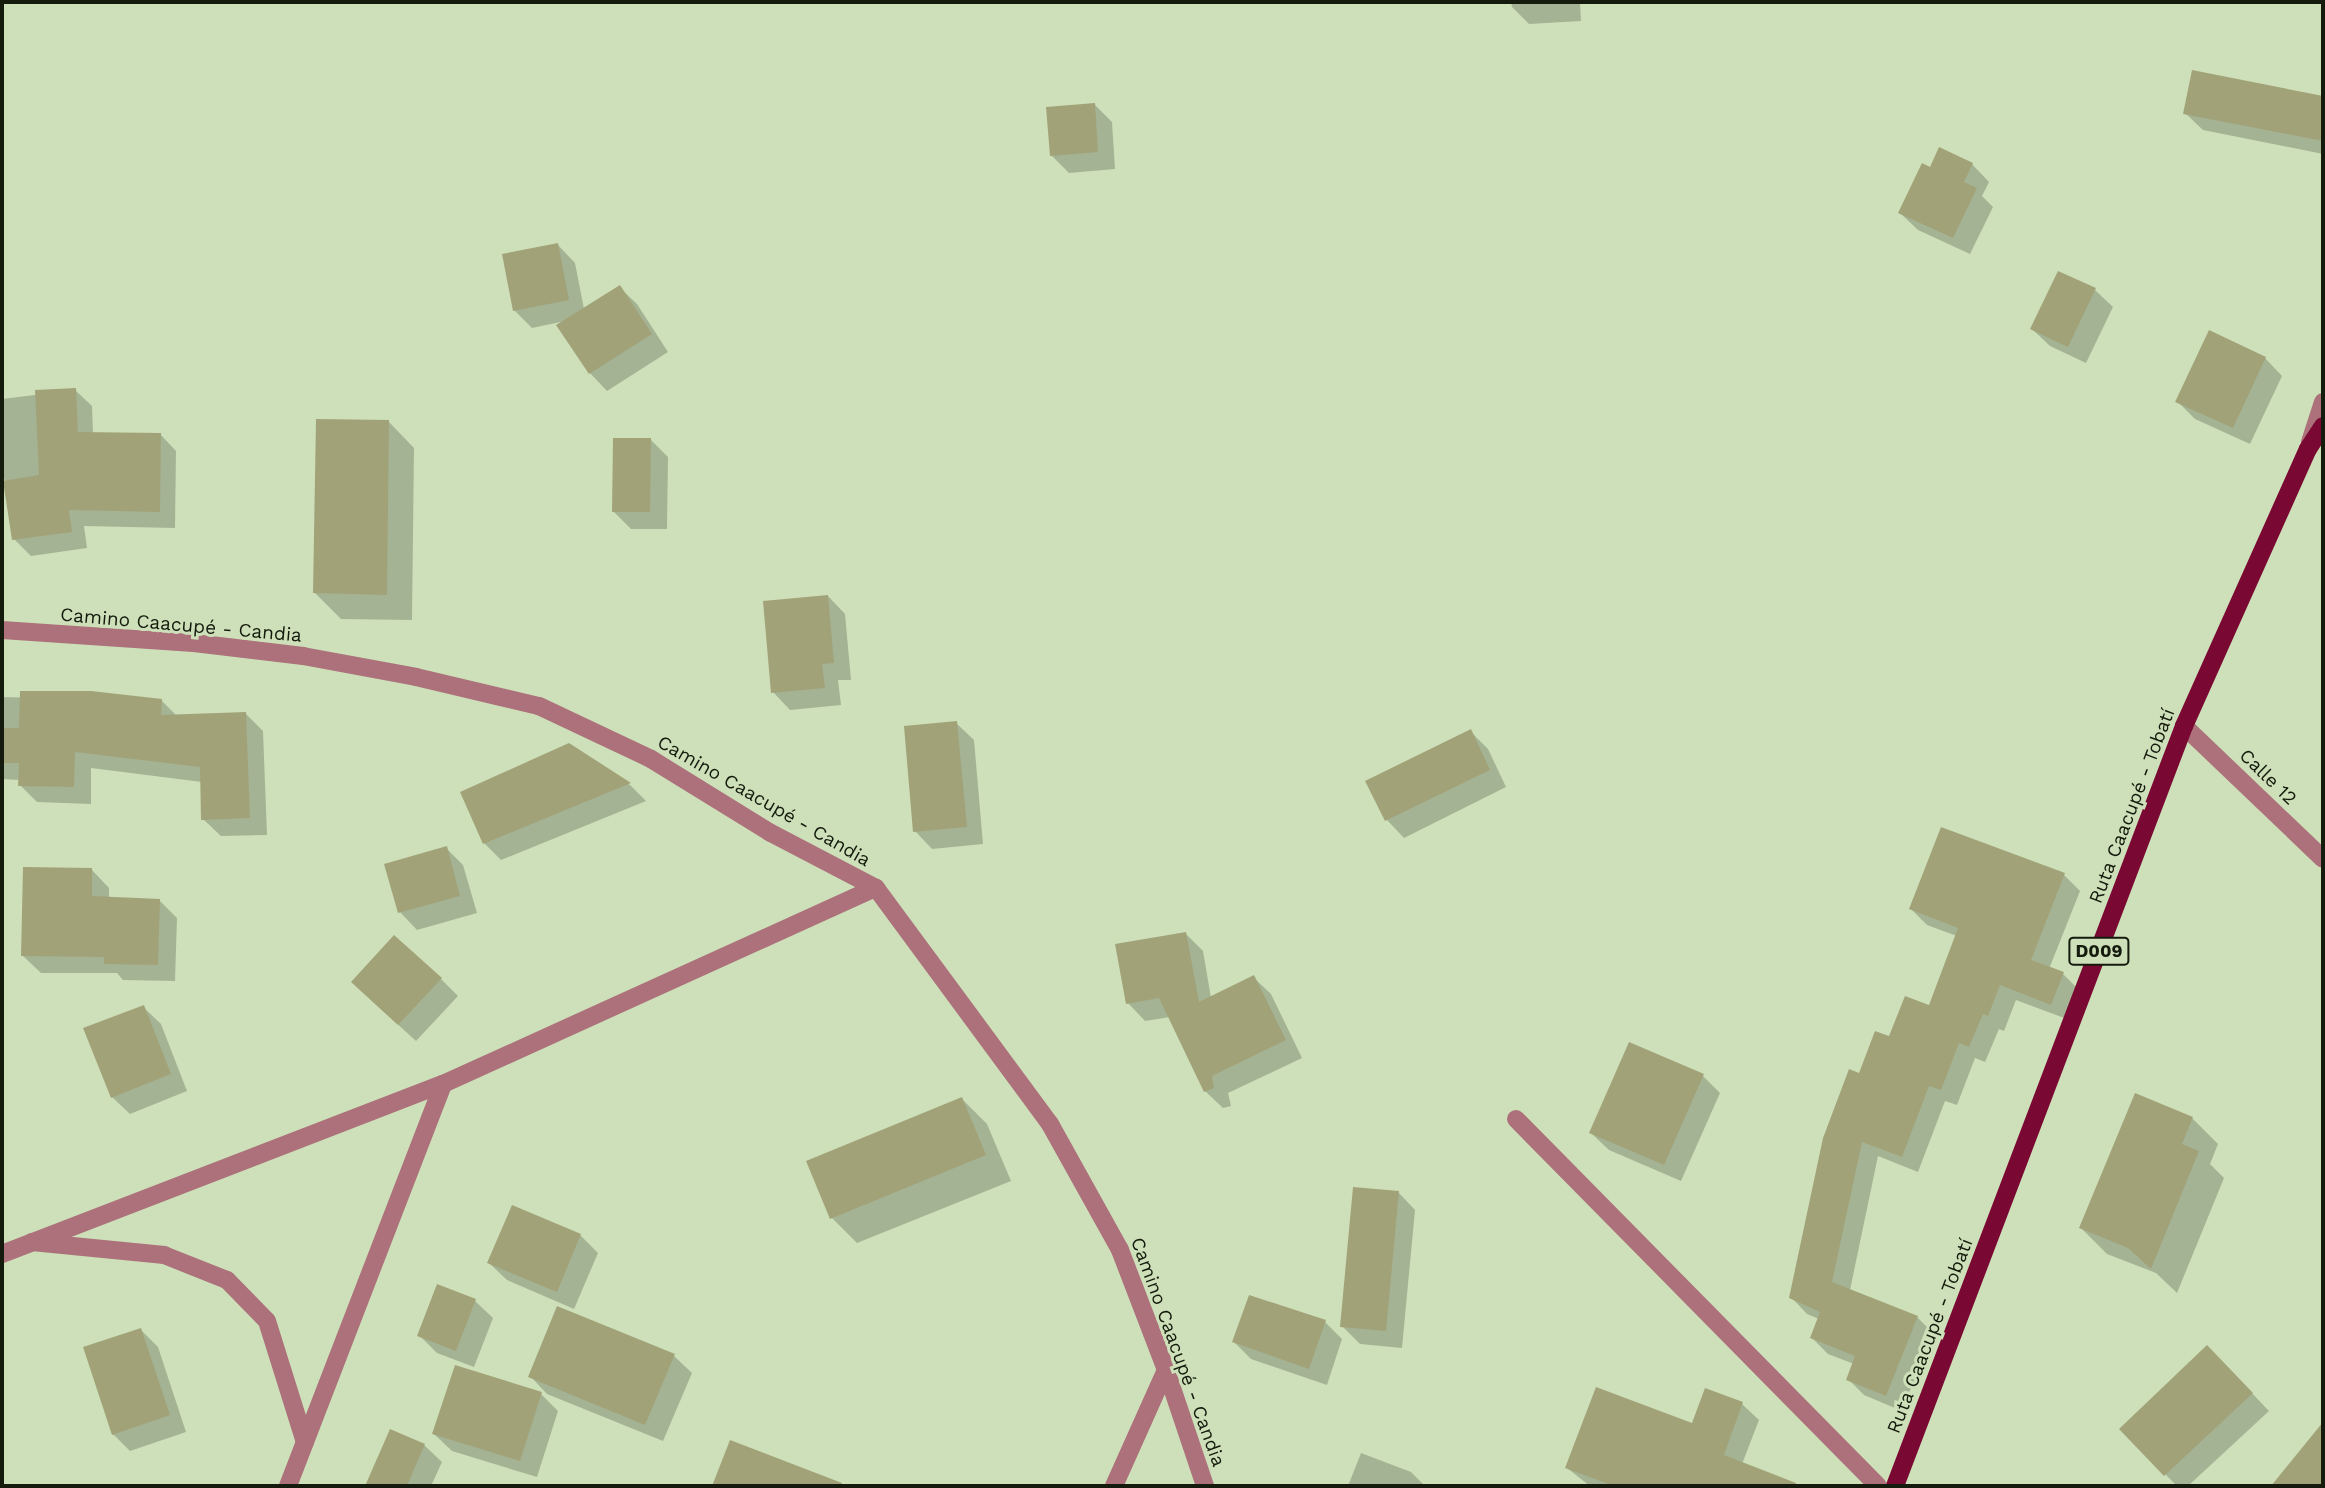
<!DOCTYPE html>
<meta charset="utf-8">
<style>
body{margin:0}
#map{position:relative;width:2325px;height:1488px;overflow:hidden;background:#cee0b9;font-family:"Work Sans",sans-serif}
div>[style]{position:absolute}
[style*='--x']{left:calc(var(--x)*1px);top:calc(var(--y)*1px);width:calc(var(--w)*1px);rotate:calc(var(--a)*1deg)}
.shadow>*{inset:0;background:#0003}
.building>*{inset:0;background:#a2a279}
.minor>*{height:18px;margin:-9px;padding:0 9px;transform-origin:9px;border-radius:9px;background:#ac717b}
.major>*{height:18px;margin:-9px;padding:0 9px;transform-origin:9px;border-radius:9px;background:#790832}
span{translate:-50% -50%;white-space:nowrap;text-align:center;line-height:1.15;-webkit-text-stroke:6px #cee0b9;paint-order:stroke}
.shield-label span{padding:2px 5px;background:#cee0b9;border:2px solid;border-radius:5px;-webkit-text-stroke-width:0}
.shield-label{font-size:18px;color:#141a0c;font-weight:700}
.street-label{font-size:19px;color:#141a0c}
.frame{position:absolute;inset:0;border:4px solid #141a0c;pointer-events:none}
</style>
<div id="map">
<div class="shadow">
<i style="clip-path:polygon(1511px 2px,1580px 2px,1581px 21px,1529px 24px,1512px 7px)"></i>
<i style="clip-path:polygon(2193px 72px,2323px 98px,2323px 154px,2203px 130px,2185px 113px)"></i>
<i style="clip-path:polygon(1094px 104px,1112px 122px,1115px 169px,1069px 173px,1051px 155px)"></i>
<i style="clip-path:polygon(1972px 164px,1989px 182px,1982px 196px,1993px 207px,1970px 254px,1918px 230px,1900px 213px,1931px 169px)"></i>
<i style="clip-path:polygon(558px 245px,575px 263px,584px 309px,619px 287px,637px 304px,668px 352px,607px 391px,590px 373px,559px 326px,565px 321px,532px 328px,514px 310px)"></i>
<i style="clip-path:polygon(2058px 273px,2095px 290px,2113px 307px,2086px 363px,2050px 346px,2032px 329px)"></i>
<i style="clip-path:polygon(2265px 358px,2282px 376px,2250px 444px,2195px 419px,2177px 401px)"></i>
<i style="clip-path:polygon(75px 390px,92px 406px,93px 434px,160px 434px,176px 451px,175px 528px,84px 526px,87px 548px,31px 556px,14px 539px,2px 465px,2px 399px)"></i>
<i style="clip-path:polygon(389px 422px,414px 448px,412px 620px,341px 619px,315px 593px)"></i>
<i style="clip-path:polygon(651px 440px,668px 457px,667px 529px,631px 529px,613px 511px)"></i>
<i style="clip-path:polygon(828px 596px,845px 614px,851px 680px,838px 680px,841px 705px,790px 710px,773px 692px)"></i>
<i style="clip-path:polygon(2px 697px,162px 701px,177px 716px,245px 713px,263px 731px,267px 835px,221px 836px,203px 819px,202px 782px,91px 768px,91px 804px,37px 802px,20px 785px,20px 780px,2px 779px)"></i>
<i style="clip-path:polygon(956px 723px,974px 740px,983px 844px,932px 849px,915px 831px)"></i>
<i style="clip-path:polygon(1470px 731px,1488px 749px,1506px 787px,1404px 838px,1387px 820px,1368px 782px)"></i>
<i style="clip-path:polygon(569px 745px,630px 785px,646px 801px,501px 860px,484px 843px)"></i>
<i style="clip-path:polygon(446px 848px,463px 865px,477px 913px,417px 930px,400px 912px)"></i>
<i style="clip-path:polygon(92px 870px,109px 888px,109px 899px,159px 900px,177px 918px,175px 981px,123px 980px,117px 973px,41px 973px,23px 956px)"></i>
<i style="clip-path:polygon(2064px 875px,2080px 891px,2049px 969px,2063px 974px,2079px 990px,2067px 1019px,2016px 1000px,2004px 1031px,1999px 1029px,1985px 1062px,1975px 1058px,1957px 1105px,1945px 1101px,1918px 1172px,1878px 1156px,1850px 1290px,1917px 1317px,1933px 1333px,1902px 1411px,1864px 1395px,1848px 1379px,1854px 1364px,1828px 1354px,1812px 1338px,1819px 1319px,1807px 1314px,1791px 1297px,1860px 1075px,1890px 1038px,1930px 1007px,1957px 936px,1927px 925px,1911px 909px)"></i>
<i style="clip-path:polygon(1186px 934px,1203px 951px,1211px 998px,1253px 977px,1271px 994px,1302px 1058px,1228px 1093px,1231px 1106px,1223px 1108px,1205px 1091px,1170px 1017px,1145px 1021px,1128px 1003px)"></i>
<i style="clip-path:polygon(441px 979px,458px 996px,416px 1041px,370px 999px)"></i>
<i style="clip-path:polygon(143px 1007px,161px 1024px,187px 1091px,130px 1114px,112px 1097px)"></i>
<i style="clip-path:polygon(1703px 1076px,1720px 1093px,1681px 1181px,1609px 1150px,1591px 1133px)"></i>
<i style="clip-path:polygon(962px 1099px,987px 1124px,1011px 1181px,857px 1243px,832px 1218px)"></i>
<i style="clip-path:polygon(2192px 1118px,2218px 1144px,2210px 1164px,2224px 1178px,2177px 1293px,2156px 1273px,2107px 1254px,2081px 1228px)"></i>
<i style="clip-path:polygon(1398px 1192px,1415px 1210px,1402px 1348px,1360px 1344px,1342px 1326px)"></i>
<i style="clip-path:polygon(580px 1235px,598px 1253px,574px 1309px,507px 1280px,489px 1263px)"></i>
<i style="clip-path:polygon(438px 1286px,475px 1301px,493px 1318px,474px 1367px,437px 1353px,419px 1335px)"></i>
<i style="clip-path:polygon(558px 1308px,674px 1356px,692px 1373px,663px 1441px,547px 1394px,530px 1376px)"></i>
<i style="clip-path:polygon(1325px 1322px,1342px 1339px,1327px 1385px,1251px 1359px,1234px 1342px)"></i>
<i style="clip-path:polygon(141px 1330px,158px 1347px,186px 1432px,130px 1451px,113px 1434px)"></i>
<i style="clip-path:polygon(2225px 1365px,2269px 1411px,2188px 1486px,2177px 1486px,2165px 1474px)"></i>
<i style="clip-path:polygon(541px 1394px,558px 1411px,537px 1477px,452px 1451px,434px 1434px)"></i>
<i style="clip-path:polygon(1742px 1404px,1759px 1420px,1742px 1464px,1780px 1478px,1787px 1486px,1590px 1486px,1567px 1468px,1693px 1425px)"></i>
<i style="clip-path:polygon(391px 1431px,424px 1445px,442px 1462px,431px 1486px,367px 1486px)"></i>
<i style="clip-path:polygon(1361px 1453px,1411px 1472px,1425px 1486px,1348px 1486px)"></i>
</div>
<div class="building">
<i style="clip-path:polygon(2192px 70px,2323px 96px,2323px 141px,2183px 114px)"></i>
<i style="clip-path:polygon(1095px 103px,1098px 152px,1050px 156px,1046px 107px)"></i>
<i style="clip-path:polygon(1939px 147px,1973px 163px,1964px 182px,1977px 188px,1953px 238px,1898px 213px,1922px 163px,1930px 167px)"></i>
<i style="clip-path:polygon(558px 243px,569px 300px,513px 311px,502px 254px)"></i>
<i style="clip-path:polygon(2058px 271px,2096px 288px,2068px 347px,2030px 329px)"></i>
<i style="clip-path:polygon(620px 285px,652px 334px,589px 374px,556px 325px)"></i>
<i style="clip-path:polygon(2209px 330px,2266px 357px,2233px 428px,2175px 402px)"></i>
<i style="clip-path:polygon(76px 388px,78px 432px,161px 433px,160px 512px,69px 510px,72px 532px,12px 540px,3px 481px,39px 475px,35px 390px)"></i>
<i style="clip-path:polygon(316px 419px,389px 420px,387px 595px,313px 593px)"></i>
<i style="clip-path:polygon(613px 438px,651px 438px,650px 512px,612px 512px)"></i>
<i style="clip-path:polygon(828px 595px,834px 663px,822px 664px,825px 688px,771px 693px,763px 601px)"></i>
<i style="clip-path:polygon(20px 691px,91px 691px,162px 699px,161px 715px,246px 712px,250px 818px,201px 820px,200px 767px,75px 752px,74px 787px,18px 786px,19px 763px,2px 763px,2px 728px,19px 728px)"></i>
<i style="clip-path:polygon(957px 721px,967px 827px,913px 832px,904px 726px)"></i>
<i style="clip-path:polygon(1471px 729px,1490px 770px,1385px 821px,1365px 781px)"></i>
<i style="clip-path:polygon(569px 743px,631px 783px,483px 844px,460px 792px)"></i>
<i style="clip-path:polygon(1941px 827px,2065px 873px,2031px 960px,2064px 972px,2051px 1005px,2000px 985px,1988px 1016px,1983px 1014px,1969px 1047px,1959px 1043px,1941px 1090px,1929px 1086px,1902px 1157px,1862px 1142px,1832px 1282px,1918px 1316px,1886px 1396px,1846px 1380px,1855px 1356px,1810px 1338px,1820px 1312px,1789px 1298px,1823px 1138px,1849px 1069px,1859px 1073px,1875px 1031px,1889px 1036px,1905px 996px,1929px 1005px,1958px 928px,1909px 909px)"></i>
<i style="clip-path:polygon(447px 846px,460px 896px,398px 913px,384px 864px)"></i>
<i style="clip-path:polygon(23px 867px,92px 868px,92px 896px,160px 899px,158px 965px,104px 964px,104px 957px,21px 956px)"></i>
<i style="clip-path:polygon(1186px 932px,1199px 1002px,1254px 975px,1286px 1040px,1212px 1076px,1214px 1088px,1204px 1092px,1159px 998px,1126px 1004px,1115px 944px)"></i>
<i style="clip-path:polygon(394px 935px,442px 978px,398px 1025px,351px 982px)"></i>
<i style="clip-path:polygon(144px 1005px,171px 1074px,111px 1098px,83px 1028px)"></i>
<i style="clip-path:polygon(1629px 1042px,1704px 1074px,1664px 1165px,1589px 1133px)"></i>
<i style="clip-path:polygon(2135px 1093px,2193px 1117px,2182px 1144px,2199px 1151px,2151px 1269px,2128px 1248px,2079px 1228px)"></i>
<i style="clip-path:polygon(962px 1097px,986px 1155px,830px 1219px,806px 1161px)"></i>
<i style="clip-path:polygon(1353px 1187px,1399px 1191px,1386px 1331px,1340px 1327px)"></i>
<i style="clip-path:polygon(512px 1205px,581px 1234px,557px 1292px,487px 1263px)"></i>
<i style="clip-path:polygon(437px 1284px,476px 1299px,456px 1351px,417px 1336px)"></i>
<i style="clip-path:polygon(1249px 1295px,1326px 1320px,1309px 1369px,1232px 1342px)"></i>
<i style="clip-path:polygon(557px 1306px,675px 1354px,645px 1425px,528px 1377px)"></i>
<i style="clip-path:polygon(141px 1328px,170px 1415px,112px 1435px,83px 1347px)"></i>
<i style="clip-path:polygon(2207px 1345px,2253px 1393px,2164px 1476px,2119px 1429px)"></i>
<i style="clip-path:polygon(455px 1365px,542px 1392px,520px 1461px,432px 1434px)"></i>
<i style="clip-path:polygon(1596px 1387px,1692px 1423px,1705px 1388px,1743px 1402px,1724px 1455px,1796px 1483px,1795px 1486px,1614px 1486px,1565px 1468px)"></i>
<i style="clip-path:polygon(2323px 1422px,2323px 1486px,2271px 1486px)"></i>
<i style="clip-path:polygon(390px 1429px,425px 1444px,407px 1486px,365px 1486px)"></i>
<i style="clip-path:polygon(730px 1440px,842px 1483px,841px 1486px,712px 1486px)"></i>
</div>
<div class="minor">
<i style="--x:2310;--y:442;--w:42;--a:-72"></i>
<i style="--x:2;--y:630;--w:192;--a:3.9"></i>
<i style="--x:194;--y:643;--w:110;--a:6.8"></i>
<i style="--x:303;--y:656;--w:115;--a:10.5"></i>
<i style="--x:416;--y:677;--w:126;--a:13.3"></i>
<i style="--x:539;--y:706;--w:124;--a:25.3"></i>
<i style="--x:651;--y:759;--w:141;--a:31.7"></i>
<i style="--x:771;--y:833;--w:119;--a:27.6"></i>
<i style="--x:876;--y:888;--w:293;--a:53.6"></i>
<i style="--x:1050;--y:1124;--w:144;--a:60.9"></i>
<i style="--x:1120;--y:1250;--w:129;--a:69"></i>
<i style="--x:1166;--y:1370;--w:122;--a:71.4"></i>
<i style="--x:2184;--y:726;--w:192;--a:43.7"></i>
<i style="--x:1516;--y:1119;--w:515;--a:45.39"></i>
<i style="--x:32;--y:1242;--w:133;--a:5.6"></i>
<i style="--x:164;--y:1255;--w:68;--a:21.6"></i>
<i style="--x:227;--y:1280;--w:57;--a:45.7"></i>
<i style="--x:267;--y:1321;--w:127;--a:72.6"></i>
<i style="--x:2;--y:1254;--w:473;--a:-21.1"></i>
<i style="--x:443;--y:1084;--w:475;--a:-24.4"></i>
<i style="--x:288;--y:1486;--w:431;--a:-68.9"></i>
<i style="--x:1114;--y:1486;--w:127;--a:-65.9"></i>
</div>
<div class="major">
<i style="--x:1895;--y:1486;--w:813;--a:-69.18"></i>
<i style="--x:2184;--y:726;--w:303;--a:-65.9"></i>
<i style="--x:2308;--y:449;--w:27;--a:-57"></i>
</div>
<div class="shield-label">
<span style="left:2099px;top:951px">D009</span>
</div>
<div class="street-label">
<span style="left:181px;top:625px;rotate:5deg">Camino Caacupé - Candia</span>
<span style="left:2268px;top:777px;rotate:44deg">Calle 12</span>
<span style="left:764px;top:801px;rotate:30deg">Camino Caacupé - Candia</span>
<span style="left:2132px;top:806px;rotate:-69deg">Ruta Caacupé - Tobatí</span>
<span style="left:1930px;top:1336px;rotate:-69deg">Ruta Caacupé - Tobatí</span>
<span style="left:1178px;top:1352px;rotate:70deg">Camino Caacupé - Candia</span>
</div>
<div class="frame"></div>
</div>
